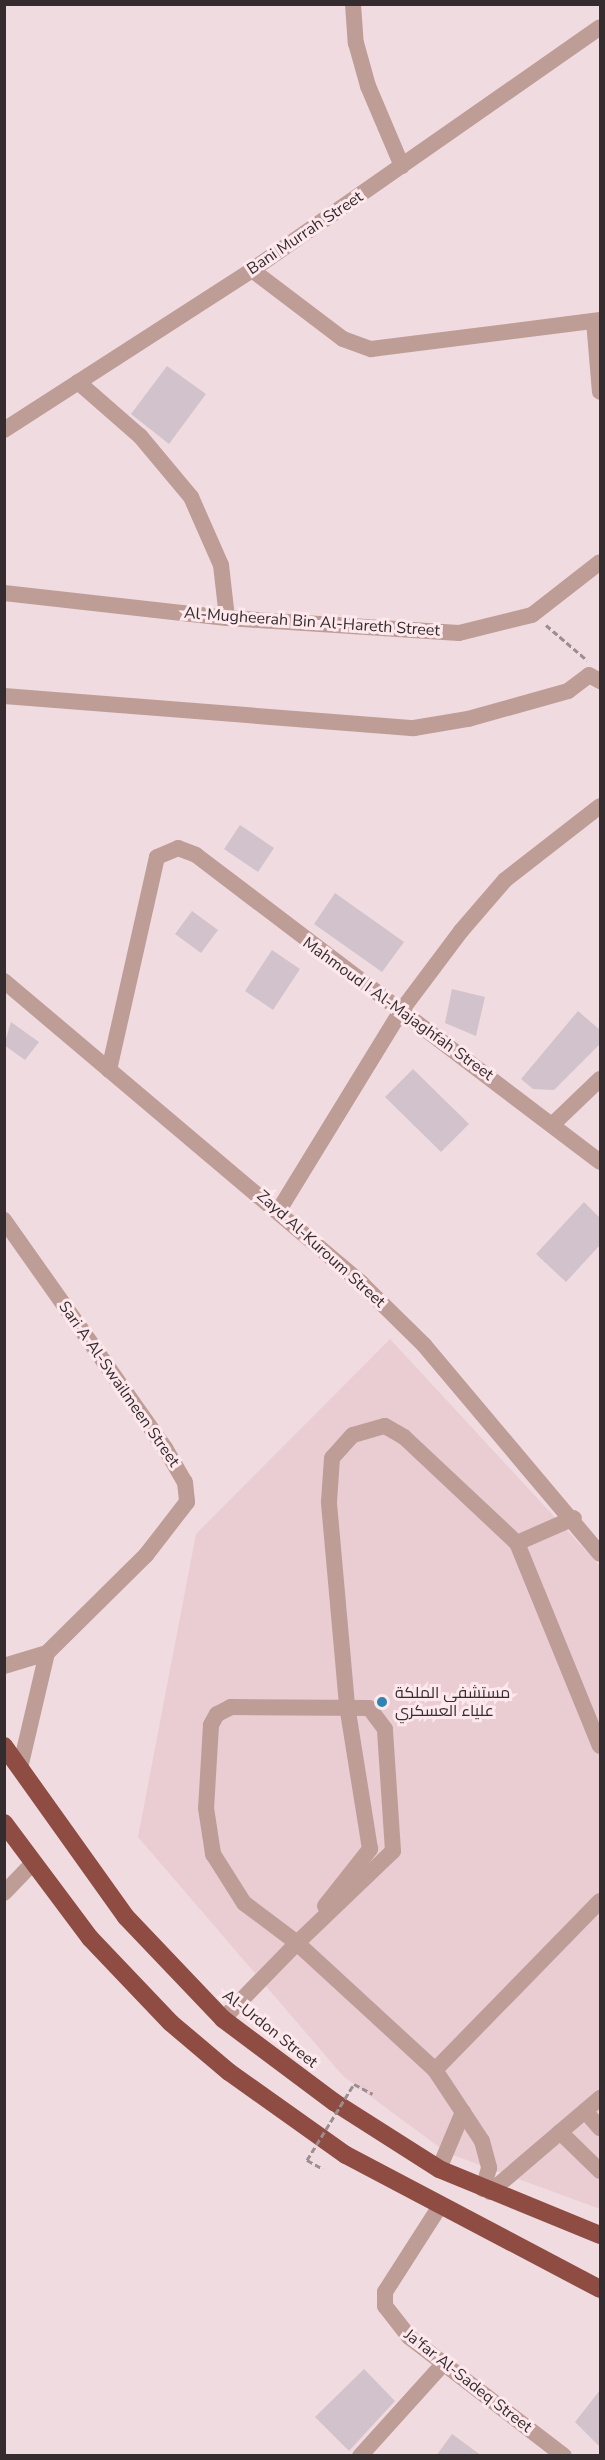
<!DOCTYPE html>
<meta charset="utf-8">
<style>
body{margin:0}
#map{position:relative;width:605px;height:2460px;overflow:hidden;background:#f0dce0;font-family:"Nunito Sans",Cairo,sans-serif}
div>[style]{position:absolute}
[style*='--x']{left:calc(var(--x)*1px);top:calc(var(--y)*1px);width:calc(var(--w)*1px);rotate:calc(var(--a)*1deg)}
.built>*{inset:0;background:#e9cdd3}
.building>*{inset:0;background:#d1c2cc}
.path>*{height:3px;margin-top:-1.5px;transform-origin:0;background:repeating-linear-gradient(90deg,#9c8d91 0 6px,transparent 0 9px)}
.minor>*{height:16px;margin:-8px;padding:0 8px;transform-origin:8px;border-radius:8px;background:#be9d97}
.highway>*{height:18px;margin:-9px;padding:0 9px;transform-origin:9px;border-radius:9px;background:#8e4c43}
.path-bridge>*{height:3px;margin-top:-1.5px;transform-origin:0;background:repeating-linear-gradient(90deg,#9c8d91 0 6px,transparent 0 9px)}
.dots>*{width:16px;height:16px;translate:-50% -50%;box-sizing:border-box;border:3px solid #fde9ed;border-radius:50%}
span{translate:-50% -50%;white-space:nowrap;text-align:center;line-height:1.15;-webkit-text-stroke:6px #fde9ed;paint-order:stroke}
.street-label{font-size:16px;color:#342c2e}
.poi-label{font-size:16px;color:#342c2e}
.left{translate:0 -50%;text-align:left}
.frame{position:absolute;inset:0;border:6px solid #342c2e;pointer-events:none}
</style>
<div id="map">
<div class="built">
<i style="clip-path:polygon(390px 1339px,600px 1566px,600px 2209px,447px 2153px,343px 2076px,138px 1837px,196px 1534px)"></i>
</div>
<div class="building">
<i style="clip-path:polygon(167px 366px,206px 394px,169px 444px,131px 414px)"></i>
<i style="clip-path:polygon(240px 825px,274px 848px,258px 872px,224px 849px)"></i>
<i style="clip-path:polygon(335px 893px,404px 942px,382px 972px,314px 924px)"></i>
<i style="clip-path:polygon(192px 911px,218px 930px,201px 953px,175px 934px)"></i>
<i style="clip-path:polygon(272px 950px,300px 969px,273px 1010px,245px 991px)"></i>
<i style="clip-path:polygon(452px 989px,485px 997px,476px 1036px,445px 1023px)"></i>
<i style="clip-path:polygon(578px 1011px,600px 1030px,600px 1044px,554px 1090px,533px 1089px,521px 1079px)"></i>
<i style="clip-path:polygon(11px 1022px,39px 1042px,25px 1060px,4px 1045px)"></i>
<i style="clip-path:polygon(413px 1069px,469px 1124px,441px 1152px,385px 1097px)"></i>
<i style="clip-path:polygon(584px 1202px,600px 1218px,600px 1245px,566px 1282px,536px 1254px)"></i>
<i style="clip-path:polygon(364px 2369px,395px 2401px,349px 2451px,315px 2417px)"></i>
<i style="clip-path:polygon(600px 2390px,600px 2447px,575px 2422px)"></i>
<i style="clip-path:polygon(452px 2434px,482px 2456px,436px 2456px)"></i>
</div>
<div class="path">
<i style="--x:546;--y:625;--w:54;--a:40.5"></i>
<i style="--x:354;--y:2084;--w:21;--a:28"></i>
<i style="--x:307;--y:2160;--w:18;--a:29"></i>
</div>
<div class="minor">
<i style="--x:353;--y:4;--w:39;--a:86"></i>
<i style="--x:356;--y:43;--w:45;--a:74.4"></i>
<i style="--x:368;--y:86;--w:87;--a:67"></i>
<i style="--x:252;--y:270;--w:114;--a:37.2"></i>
<i style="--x:343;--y:339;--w:30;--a:20"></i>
<i style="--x:371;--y:349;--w:231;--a:-7.2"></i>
<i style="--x:594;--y:321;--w:71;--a:85.2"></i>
<i style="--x:78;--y:382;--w:82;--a:41.1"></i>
<i style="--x:140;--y:436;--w:80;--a:50.1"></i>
<i style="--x:191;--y:497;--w:74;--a:66.2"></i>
<i style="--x:221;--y:565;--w:53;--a:83.5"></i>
<i style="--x:4;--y:430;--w:295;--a:-32.8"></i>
<i style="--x:252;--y:270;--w:424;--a:-34.9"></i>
<i style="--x:4;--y:593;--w:224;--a:6.4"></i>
<i style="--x:227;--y:618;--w:232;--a:3.7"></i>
<i style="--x:459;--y:633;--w:75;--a:-13.9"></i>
<i style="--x:532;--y:615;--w:86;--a:-37.9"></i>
<i style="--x:4;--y:696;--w:411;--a:4.5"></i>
<i style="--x:414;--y:728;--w:55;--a:-9.5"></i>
<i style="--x:468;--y:719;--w:104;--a:-15.6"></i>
<i style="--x:568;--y:691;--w:26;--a:-37"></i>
<i style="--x:589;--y:675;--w:13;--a:29"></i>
<i style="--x:4;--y:981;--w:469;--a:40.2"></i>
<i style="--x:362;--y:1284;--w:87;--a:44.5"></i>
<i style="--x:424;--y:1345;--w:273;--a:49.9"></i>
<i style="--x:109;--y:1070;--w:218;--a:-77.3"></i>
<i style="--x:157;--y:857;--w:23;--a:-23"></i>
<i style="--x:178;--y:848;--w:19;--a:21"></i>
<i style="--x:196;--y:855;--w:507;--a:37.23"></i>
<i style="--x:553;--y:1124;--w:65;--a:-43.8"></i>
<i style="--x:279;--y:1210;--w:233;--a:-58.5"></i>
<i style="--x:401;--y:1011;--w:100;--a:-53.1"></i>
<i style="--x:461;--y:931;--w:67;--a:-49.2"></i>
<i style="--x:505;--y:880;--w:120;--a:-37.9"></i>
<i style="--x:4;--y:1220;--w:279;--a:54.8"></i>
<i style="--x:165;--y:1448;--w:39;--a:60"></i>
<i style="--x:185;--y:1482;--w:20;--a:84"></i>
<i style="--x:187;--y:1502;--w:67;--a:127.7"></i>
<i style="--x:146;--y:1555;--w:139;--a:135.3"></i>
<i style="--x:47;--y:1653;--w:45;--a:163.2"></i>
<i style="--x:517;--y:1543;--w:62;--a:-23.7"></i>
<i style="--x:20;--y:1768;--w:118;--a:-76.8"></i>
<i style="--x:4;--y:1893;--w:42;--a:-46"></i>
<i style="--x:325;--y:1906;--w:73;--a:-51.7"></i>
<i style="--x:370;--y:1849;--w:146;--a:-99.1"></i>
<i style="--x:347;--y:1705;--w:204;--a:-95.1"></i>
<i style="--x:329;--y:1502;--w:44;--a:-86.1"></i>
<i style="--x:332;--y:1458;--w:31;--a:-48"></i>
<i style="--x:353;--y:1435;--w:33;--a:-16"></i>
<i style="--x:385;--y:1426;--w:22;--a:30"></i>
<i style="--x:404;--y:1437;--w:155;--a:43.2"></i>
<i style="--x:517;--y:1543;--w:219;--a:67.8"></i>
<i style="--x:223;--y:2019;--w:106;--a:-45.8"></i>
<i style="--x:297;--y:1943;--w:133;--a:-43.8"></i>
<i style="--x:393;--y:1851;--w:122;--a:-93.8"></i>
<i style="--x:385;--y:1729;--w:26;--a:-127"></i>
<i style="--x:369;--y:1708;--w:138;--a:-179.6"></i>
<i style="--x:231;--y:1707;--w:16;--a:153"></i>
<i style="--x:217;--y:1714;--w:13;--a:119"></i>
<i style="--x:211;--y:1725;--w:83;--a:93.4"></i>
<i style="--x:206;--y:1808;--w:47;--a:81.3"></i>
<i style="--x:213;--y:1854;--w:58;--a:57.7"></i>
<i style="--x:244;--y:1903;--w:66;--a:37"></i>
<i style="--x:297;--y:1943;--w:188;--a:42.6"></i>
<i style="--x:435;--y:2070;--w:85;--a:56.5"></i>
<i style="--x:482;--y:2141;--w:28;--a:75"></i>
<i style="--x:489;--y:2168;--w:22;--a:106"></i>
<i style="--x:435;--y:2070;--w:236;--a:-45.7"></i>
<i style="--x:585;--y:2111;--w:23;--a:49"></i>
<i style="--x:560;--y:2132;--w:56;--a:44.3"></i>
<i style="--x:439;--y:2169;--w:62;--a:-67.2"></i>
<i style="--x:490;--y:2192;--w:145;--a:-40.5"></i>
<i style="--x:440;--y:2206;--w:102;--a:122.6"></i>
<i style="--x:385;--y:2292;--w:14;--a:90"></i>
<i style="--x:385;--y:2306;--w:39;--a:52"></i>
<i style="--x:409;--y:2337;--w:195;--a:37.5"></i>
<i style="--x:360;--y:2456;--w:124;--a:-47.9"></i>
</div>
<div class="highway">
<i style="--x:4;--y:1746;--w:210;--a:54.5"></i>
<i style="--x:126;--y:1917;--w:141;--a:46.4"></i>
<i style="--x:223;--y:2019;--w:139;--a:36.8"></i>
<i style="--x:334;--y:2102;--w:125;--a:32.5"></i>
<i style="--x:439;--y:2169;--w:174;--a:22.3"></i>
<i style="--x:4;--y:1823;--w:144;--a:53.2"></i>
<i style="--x:90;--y:1938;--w:117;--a:46.4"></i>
<i style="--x:171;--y:2023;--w:76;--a:40.2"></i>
<i style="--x:229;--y:2072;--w:143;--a:35.4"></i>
<i style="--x:346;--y:2155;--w:287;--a:27.8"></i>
</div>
<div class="path-bridge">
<i style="--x:307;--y:2160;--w:89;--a:-58.3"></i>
</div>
<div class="dots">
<i style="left:382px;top:1702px;background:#3084b4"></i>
</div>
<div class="street-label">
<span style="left:305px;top:233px;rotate:-34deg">Bani Murrah Street</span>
<span style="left:312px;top:622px;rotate:4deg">Al-Mugheerah Bin Al-Hareth Street</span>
<span style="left:398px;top:1009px;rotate:36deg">Mahmoud I Al-Majaghfah Street</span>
<span style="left:321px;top:1249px;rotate:42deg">Zayd Al-Kuroum Street</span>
<span style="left:119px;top:1384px;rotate:55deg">Sari A Al-Swailmeen Street</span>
<span style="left:270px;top:2029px;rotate:38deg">Al-Urdon Street</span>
<span style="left:468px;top:2381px;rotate:38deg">Ja'far Al-Sadeq Street</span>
</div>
<div class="poi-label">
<span class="left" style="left:395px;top:1702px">مستشفى الملكة<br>علياء العسكري</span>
</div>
<div class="frame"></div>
</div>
